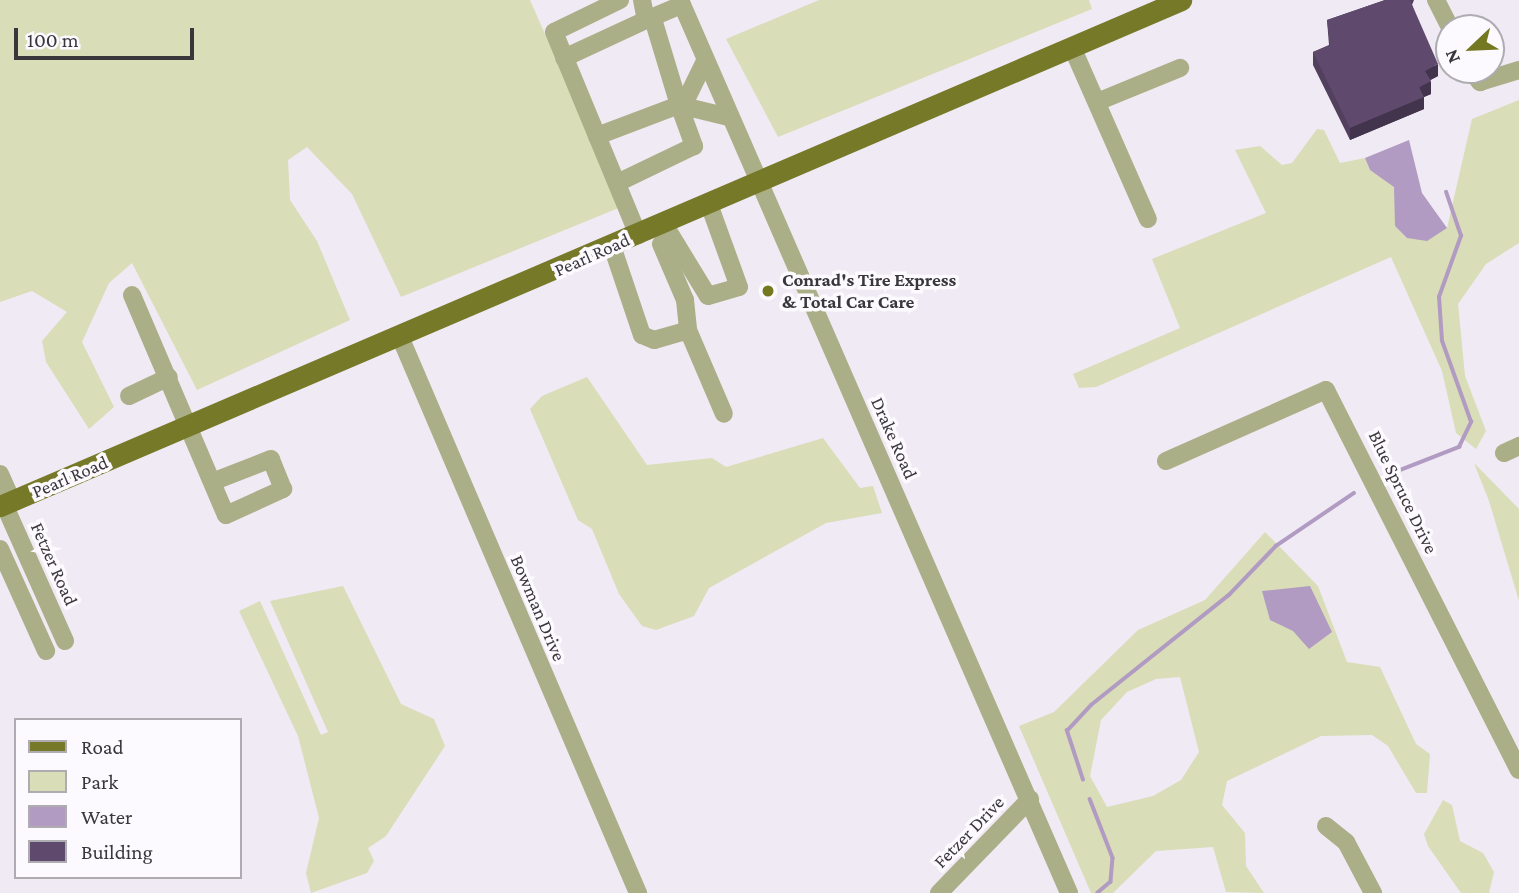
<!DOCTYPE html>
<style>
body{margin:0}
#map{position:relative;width:1519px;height:893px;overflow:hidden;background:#f0eaf4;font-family:"Crimson Pro",serif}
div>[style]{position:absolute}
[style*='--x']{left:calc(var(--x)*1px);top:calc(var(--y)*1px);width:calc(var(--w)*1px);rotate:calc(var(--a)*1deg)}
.green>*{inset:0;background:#d9ddb8}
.water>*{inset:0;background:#b19bc2}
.stream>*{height:3.5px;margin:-1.75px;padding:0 1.75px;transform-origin:1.75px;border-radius:1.75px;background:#b19bc2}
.minor>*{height:18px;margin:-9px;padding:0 9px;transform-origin:9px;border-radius:9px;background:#abaf87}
.major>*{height:21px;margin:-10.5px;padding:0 10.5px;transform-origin:10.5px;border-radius:10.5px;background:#767928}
.wall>*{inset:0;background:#52405e}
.shaded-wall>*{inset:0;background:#42344c}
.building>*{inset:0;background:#5f4a6d}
.dots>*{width:19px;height:19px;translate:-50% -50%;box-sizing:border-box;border:4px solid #fcf9ff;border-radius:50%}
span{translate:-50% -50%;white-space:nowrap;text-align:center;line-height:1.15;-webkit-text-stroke:7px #fcf9ff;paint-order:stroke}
.street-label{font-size:19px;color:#39373b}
.poi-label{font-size:19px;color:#39373b;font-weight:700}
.left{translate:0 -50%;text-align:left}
.legend{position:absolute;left:14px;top:718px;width:228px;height:161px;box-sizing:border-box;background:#fcf9ff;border:2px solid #aeabb1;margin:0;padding:9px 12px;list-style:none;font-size:21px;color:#39373b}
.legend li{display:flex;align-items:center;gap:14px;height:35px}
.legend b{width:35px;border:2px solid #aeabb1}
.north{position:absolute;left:1435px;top:14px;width:70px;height:70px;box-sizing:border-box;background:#fcf9ff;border:2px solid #aeabb1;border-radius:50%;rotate:247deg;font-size:19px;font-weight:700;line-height:28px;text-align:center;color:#39373b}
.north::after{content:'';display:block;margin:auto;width:24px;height:32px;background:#747820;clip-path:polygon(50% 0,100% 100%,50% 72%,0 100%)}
.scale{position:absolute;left:14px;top:28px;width:180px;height:32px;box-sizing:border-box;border:4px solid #39373b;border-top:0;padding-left:9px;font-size:21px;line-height:24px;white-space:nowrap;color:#39373b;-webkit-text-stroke:5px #fcf9ff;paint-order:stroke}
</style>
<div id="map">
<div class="green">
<i style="clip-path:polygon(0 0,530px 0,621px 207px,401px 297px,352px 194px,307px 147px,288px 160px,290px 200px,317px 241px,350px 320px,197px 390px,132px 263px,109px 283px,82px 342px,114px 407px,89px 429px,46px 362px,42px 341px,67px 312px,32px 291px,0 302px)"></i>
<i style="clip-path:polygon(819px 0,1089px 0,1092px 9px,778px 137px,726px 39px)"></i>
<i style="clip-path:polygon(1519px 100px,1519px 243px,1486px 264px,1458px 304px,1465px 376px,1486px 431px,1476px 449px,1456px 433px,1442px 371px,1391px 257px,1096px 387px,1079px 388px,1073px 374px,1180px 328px,1152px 259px,1266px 213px,1235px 150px,1260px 146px,1282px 165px,1292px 163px,1317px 129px,1324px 130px,1340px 163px,1365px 158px,1370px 170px,1393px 185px,1399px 202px,1395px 226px,1407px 238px,1447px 228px,1472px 119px)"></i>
<i style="clip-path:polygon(587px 377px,647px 465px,712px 458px,726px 467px,823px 438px,860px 488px,873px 486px,882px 513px,826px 523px,709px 588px,694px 616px,656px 630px,642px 626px,619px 594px,592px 529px,578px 520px,530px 409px,542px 396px)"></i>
<i style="clip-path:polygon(1474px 463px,1519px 509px,1519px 601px,1489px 501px)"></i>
<i style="clip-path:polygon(evenodd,1265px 532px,1318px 586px,1347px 662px,1380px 667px,1416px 744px,1430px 754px,1427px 793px,1416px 793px,1388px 746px,1372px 735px,1321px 736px,1227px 781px,1222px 805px,1245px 833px,1246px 866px,1264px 893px,1226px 892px,1213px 847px,1156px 851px,1113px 893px,1091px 893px,1019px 726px,1054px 712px,1138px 630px,1205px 600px,1265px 532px,1180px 677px,1199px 752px,1181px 780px,1153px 796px,1107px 807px,1090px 776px,1101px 720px,1127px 692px,1156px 679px,1180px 677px)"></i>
<i style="clip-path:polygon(343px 586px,401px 704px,434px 719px,445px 746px,386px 836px,368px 848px,374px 861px,367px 873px,311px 893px,306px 873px,319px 818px,298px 736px,239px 611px,260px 601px,321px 735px,328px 732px,270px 601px)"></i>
<i style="clip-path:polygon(1443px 800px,1452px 805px,1460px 841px,1483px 853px,1494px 872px,1489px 893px,1461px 893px,1428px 846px,1424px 834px)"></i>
</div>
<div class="water">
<i style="clip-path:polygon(1409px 140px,1422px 193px,1447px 228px,1427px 241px,1407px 238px,1395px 226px,1394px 187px,1370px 170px,1365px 158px)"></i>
<i style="clip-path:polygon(1310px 586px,1332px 632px,1309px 649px,1293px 631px,1270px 620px,1262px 591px)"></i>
</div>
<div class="stream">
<i style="--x:1398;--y:471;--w:66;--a:-21.5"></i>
<i style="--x:1459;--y:447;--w:28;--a:-64"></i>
<i style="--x:1471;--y:422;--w:86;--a:-109.7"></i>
<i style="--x:1442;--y:341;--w:44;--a:-93.9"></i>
<i style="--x:1439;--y:297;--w:65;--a:-70.2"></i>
<i style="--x:1461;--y:236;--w:46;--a:-108.8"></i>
<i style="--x:1083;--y:780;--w:52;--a:-108.1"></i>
<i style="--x:1067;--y:731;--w:35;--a:-47"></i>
<i style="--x:1091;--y:705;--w:176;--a:-38.6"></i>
<i style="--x:1229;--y:595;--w:68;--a:-46.2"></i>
<i style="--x:1276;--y:546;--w:94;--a:-34.2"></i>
<i style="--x:1090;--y:799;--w:63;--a:68.7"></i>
<i style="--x:1113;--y:858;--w:24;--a:95"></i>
<i style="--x:1111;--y:882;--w:17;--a:140"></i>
</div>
<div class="minor">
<i style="--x:620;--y:0;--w:73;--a:154.1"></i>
<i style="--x:554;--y:32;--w:220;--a:67.5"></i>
<i style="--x:642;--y:0;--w:20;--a:79"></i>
<i style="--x:646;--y:20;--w:39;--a:-23"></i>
<i style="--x:680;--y:0;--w:974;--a:66.46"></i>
<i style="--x:1436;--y:0;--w:31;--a:63"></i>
<i style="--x:653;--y:19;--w:90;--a:73.2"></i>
<i style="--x:679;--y:105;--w:51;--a:13.5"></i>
<i style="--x:1072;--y:47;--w:188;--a:66.2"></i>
<i style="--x:564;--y:58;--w:90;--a:-24.9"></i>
<i style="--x:1470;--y:70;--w:16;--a:50"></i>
<i style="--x:1480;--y:82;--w:41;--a:-17.1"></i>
<i style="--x:685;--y:102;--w:46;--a:-64"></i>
<i style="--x:1097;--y:102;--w:90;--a:-22.3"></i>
<i style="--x:597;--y:136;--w:88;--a:-20.7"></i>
<i style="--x:679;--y:105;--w:44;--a:69.9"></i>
<i style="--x:694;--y:146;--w:85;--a:154.3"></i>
<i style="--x:664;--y:224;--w:84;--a:58.6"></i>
<i style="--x:708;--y:296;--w:32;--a:-16"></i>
<i style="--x:739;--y:287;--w:88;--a:-109.9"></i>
<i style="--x:661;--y:244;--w:61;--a:66.8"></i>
<i style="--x:685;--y:300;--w:30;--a:84"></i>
<i style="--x:688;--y:330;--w:91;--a:66.8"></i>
<i style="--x:612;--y:246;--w:94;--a:71.4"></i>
<i style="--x:642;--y:335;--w:13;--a:23"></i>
<i style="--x:654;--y:340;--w:35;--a:-16"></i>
<i style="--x:132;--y:295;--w:239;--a:66.9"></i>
<i style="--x:226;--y:515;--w:63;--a:-24.5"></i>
<i style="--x:283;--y:489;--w:32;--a:-112"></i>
<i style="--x:271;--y:459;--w:63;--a:158.7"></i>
<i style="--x:401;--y:339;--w:603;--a:66.84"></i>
<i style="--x:129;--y:396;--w:44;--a:-25.4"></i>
<i style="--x:1504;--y:453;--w:17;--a:-25"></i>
<i style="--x:1166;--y:461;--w:175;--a:-23.9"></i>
<i style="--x:1326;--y:390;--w:426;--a:63.1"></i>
<i style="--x:0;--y:474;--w:30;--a:66"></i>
<i style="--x:4;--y:504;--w:150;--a:66"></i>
<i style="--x:0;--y:549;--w:112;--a:65.7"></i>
<i style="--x:1326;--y:826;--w:26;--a:39"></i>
<i style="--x:1346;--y:842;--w:58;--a:62.1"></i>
<i style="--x:939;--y:893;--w:131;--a:-45.9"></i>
</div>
<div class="major">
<i style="--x:0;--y:506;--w:1285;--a:-23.19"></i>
</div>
<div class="wall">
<i style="clip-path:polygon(1385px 0,1414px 0,1412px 5px,1438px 76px,1430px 80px,1431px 94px,1424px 97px,1424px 109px,1350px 140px,1313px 65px,1313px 52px,1329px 45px,1327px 20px)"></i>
</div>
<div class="shaded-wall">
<i style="clip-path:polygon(1438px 64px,1438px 76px,1425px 83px,1425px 71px)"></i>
<i style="clip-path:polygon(1431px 81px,1431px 94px,1424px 97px,1424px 109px,1350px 140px,1350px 128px)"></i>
</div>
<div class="building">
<i style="clip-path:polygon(1385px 0,1410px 0,1438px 64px,1425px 71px,1431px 81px,1419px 87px,1424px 97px,1350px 128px,1313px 52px,1330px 45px,1327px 20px)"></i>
</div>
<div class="dots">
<i style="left:768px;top:291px;background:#747820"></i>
</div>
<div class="street-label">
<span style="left:592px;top:255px;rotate:-24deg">Pearl Road</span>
<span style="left:894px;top:438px;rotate:66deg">Drake Road</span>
<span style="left:70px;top:477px;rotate:-23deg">Pearl Road</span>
<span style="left:1403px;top:492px;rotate:64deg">Blue Spruce Drive</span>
<span style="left:54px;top:564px;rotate:66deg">Fetzer Road</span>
<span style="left:538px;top:608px;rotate:67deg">Bowman Drive</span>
<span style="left:969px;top:832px;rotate:-46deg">Fetzer Drive</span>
</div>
<div class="poi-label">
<span class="left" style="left:782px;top:291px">Conrad's Tire Express<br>&amp; Total Car Care</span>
</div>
<ul class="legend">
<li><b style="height:9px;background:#767928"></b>Road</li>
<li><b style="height:19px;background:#d9ddb8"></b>Park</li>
<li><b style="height:19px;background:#b19bc2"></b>Water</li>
<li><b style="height:19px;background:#5f4a6d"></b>Building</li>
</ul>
<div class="north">N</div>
<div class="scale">100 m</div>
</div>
